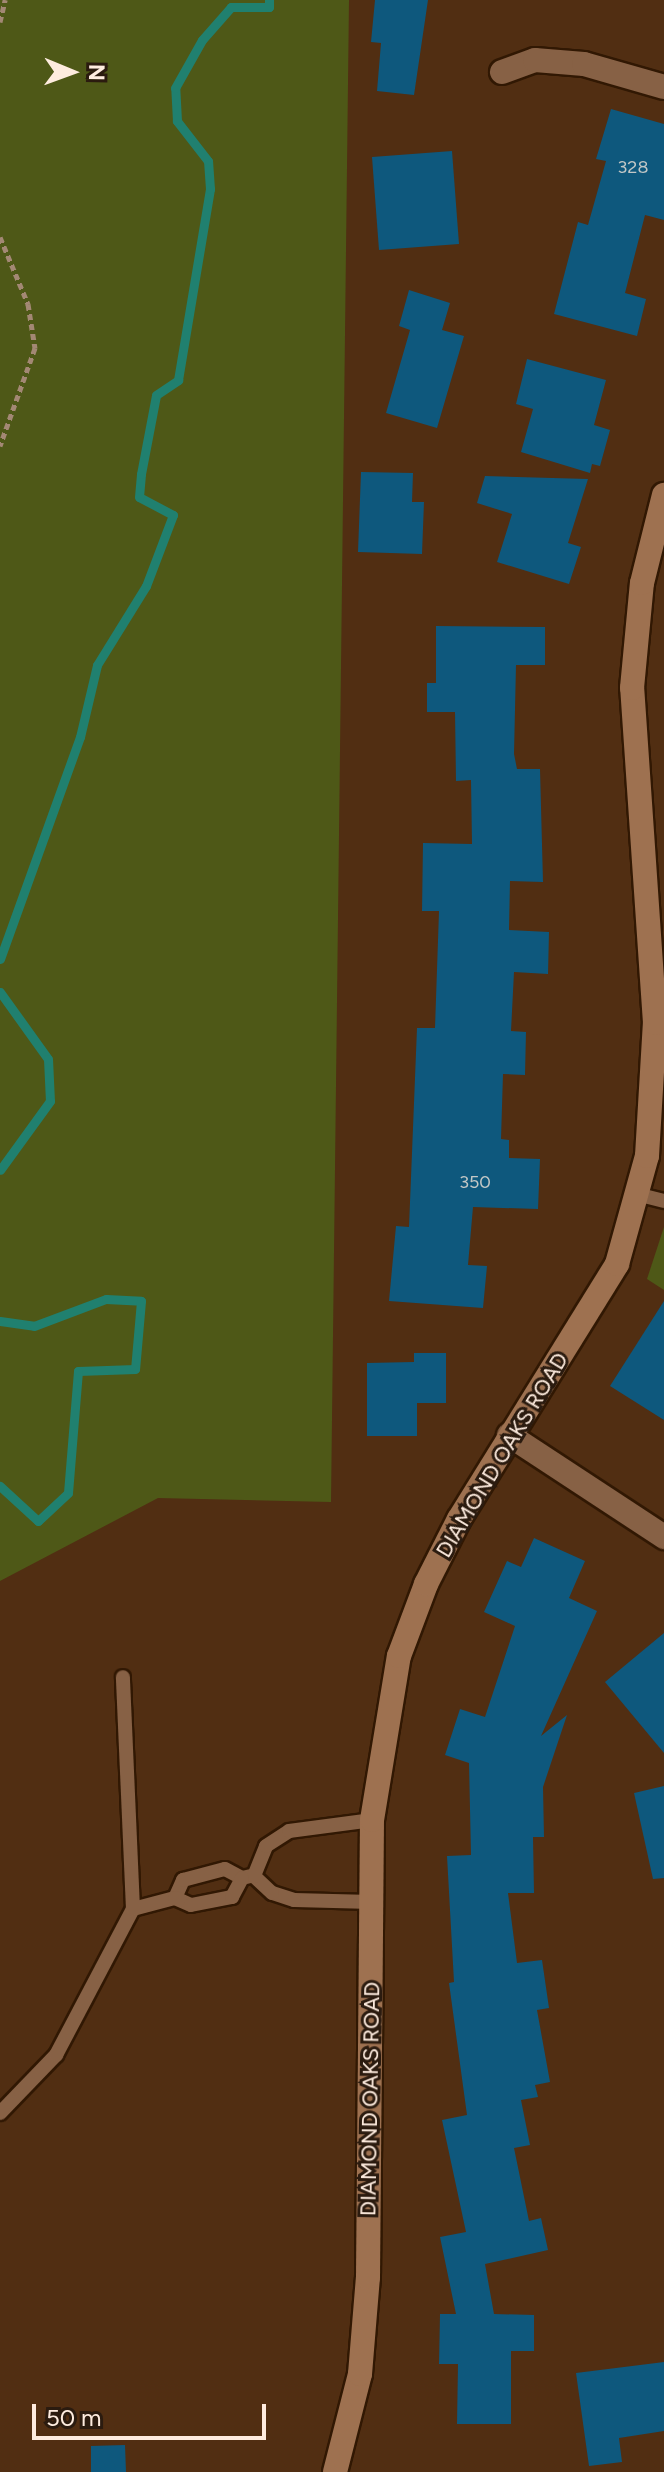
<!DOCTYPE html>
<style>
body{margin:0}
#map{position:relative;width:664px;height:2472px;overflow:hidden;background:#512e12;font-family:Figtree,sans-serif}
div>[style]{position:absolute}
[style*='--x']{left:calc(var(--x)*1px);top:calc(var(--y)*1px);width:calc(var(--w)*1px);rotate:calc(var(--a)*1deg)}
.green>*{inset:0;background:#4e5817}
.stream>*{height:9px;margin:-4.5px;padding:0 4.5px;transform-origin:4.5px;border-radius:4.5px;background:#20806f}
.building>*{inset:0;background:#0e587d}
.path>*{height:5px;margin-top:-2.5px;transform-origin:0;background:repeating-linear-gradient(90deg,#a38874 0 6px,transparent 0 10px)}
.roads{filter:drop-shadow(2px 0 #311803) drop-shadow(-2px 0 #311803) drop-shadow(0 2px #311803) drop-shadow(0 -2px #311803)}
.lane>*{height:14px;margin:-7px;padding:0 7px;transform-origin:7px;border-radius:7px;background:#876145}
.street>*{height:24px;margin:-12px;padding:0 12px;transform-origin:12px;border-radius:12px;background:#876145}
.secondary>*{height:24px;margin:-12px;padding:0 12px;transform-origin:12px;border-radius:12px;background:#9e7150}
span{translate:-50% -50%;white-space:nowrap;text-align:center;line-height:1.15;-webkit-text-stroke:6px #2b1b0f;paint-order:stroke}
.number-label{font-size:18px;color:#c2c7c6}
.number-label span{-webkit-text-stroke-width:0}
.street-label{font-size:22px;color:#feecdf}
.north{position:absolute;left:32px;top:32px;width:80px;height:80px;-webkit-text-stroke:6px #2b1b0f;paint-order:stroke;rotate:91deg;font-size:22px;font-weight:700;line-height:32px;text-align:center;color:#feecdf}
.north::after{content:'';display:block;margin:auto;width:28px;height:36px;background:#feecdf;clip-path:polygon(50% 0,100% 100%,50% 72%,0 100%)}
.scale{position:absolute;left:32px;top:2404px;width:234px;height:36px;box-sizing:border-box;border:4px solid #feecdf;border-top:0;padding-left:10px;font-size:24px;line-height:28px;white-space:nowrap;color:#feecdf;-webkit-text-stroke:6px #2b1b0f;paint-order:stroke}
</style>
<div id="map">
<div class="green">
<i style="clip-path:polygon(0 0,349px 0,331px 1502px,158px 1498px,0 1581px)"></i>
<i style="clip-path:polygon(664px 1227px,664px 1290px,647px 1279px)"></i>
</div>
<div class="stream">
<i style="--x:0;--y:959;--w:236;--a:-70.2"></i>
<i style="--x:80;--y:737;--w:74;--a:-76.7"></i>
<i style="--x:97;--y:665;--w:93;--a:-58.2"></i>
<i style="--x:146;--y:586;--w:76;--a:-69.2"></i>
<i style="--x:173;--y:515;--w:38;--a:-152"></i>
<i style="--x:139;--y:497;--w:23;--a:-85"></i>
<i style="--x:141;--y:474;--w:80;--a:-79.2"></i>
<i style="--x:156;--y:395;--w:27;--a:-34"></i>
<i style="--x:178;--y:380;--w:194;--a:-80.5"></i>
<i style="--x:210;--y:189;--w:28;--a:-94"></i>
<i style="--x:208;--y:161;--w:51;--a:-127.8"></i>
<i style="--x:177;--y:121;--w:33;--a:-93"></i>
<i style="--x:175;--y:88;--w:55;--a:-60.6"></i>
<i style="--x:202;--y:40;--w:44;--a:-48.7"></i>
<i style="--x:231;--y:7;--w:38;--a:0"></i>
<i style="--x:269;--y:7;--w:7;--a:-90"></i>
<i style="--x:0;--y:992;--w:82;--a:54.4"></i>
<i style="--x:48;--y:1059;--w:42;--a:87.3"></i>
<i style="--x:50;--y:1101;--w:85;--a:125.9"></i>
<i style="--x:0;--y:1321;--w:34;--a:8"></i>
<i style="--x:34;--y:1326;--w:77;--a:-20.6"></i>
<i style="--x:106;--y:1299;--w:35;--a:3"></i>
<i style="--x:141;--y:1301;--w:68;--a:95"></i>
<i style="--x:135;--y:1369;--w:57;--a:178"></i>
<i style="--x:78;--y:1371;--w:122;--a:94.7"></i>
<i style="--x:68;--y:1493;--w:41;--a:137"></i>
<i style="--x:38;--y:1521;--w:52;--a:-137.4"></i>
</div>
<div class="building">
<i style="clip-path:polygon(375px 0,428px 0,414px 95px,377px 91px,381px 43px,371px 42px)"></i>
<i style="clip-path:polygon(611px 109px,664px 124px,664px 220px,645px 215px,625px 293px,646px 299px,637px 336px,554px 314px,578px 222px,588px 225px,606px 161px,596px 159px)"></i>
<i style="clip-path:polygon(452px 151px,459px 244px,379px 250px,372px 157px)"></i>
<i style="clip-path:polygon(409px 290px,450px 303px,442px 330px,464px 336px,437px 428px,386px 413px,410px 330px,399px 326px)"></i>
<i style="clip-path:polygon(527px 359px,606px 380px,594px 425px,610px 430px,600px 466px,592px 464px,590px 473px,521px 452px,533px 409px,516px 404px)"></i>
<i style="clip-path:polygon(361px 472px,413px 473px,412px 502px,424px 502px,422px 554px,358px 552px)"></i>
<i style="clip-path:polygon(485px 476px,588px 479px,568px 543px,581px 547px,569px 584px,497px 562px,512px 514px,477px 503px)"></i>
<i style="clip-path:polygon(436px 626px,545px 627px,545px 665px,516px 665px,514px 754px,517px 769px,540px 769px,543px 882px,510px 881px,509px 930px,549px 932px,548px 974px,514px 972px,511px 1031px,526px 1032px,525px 1075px,503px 1074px,501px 1139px,509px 1140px,509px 1158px,540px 1159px,538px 1209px,473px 1207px,468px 1265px,487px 1266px,483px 1308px,389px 1301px,396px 1226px,409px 1227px,417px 1028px,435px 1028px,439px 911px,422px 911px,423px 843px,472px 844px,471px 780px,456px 781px,455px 712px,427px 712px,427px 683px,436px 683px)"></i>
<i style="clip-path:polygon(664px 1301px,664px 1420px,610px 1386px)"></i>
<i style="clip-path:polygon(414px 1353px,446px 1353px,446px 1403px,417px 1403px,417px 1436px,367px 1436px,367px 1363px,414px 1362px)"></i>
<i style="clip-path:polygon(534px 1538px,585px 1561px,569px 1598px,597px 1611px,541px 1736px,567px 1715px,543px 1787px,544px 1837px,533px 1837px,534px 1893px,508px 1893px,517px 1963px,542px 1960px,549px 2008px,537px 2010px,550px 2082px,535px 2085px,538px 2097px,521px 2100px,530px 2145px,514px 2148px,529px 2221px,541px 2218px,548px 2250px,485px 2264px,494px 2314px,534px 2315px,534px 2351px,511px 2351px,511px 2424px,457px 2424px,458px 2364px,439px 2364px,440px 2314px,456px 2314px,440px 2237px,466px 2232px,442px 2120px,467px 2115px,449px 1983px,454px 1982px,447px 1856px,471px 1855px,469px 1763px,445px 1755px,460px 1709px,485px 1717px,515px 1626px,484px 1612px,507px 1561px,521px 1567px)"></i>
<i style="clip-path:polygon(664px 1633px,664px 1753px,605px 1682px)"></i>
<i style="clip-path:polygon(664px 1786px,664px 1878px,653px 1879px,634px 1793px)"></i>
<i style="clip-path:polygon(664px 2362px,664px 2431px,619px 2438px,622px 2462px,589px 2466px,576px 2373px)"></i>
<i style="clip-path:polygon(125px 2445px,126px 2472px,91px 2472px,91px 2446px)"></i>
</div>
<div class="path">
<i style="--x:0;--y:22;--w:23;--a:-77"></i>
<i style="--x:0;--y:237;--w:73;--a:67.3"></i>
<i style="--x:28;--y:304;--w:45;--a:81"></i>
<i style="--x:35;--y:348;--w:104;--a:109.7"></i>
</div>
<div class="roads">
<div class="lane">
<i style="--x:640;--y:1195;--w:25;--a:14"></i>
<i style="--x:175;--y:1898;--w:20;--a:-66"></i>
<i style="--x:183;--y:1880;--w:43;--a:-14.7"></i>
<i style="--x:225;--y:1869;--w:19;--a:28"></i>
<i style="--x:242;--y:1878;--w:9;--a:-13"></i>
<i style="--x:372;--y:1902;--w:78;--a:-178.5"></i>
<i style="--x:294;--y:1900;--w:23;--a:-162"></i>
<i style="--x:272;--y:1893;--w:25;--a:-137"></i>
<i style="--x:254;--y:1876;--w:32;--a:-68"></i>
<i style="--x:266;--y:1846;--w:27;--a:-33"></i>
<i style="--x:289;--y:1831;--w:84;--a:-7.5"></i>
<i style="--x:133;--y:1909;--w:43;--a:-14.7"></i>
<i style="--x:175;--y:1898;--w:17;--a:24"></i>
<i style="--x:191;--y:1905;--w:42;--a:-11"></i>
<i style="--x:232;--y:1897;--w:21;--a:-62"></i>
<i style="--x:0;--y:2113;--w:81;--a:-46"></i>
<i style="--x:56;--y:2055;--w:165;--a:-62.2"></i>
<i style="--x:133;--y:1909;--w:232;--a:-92.5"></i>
</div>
<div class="street">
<i style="--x:502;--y:72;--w:35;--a:-20"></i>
<i style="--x:535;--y:60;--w:49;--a:4.7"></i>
<i style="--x:584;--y:64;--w:83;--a:16"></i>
<i style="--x:509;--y:1435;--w:186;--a:33.3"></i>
</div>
<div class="secondary">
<i style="--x:335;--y:2472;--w:101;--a:-75.7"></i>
<i style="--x:360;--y:2374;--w:97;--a:-85.3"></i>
<i style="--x:368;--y:2277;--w:457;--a:-89.5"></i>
<i style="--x:372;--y:1820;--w:166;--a:-80.7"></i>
<i style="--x:399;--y:1656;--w:77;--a:-69.4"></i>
<i style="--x:426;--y:1584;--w:73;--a:-63.1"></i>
<i style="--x:459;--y:1519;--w:300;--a:-58.2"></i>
<i style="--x:617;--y:1264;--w:112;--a:-74.5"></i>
<i style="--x:647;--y:1156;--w:133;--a:-86.6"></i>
<i style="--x:655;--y:1023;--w:336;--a:-93.9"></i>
<i style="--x:632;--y:688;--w:105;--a:-84.6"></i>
<i style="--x:642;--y:583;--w:91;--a:-76"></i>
</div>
</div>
<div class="number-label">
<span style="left:633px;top:167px">328</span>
<span style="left:475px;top:1182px">350</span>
</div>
<div class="street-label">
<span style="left:502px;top:1455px;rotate:-59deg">DIAMOND OAKS ROAD</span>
<span style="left:370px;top:2099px;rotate:-89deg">DIAMOND OAKS ROAD</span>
</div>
<div class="north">N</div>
<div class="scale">50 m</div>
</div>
